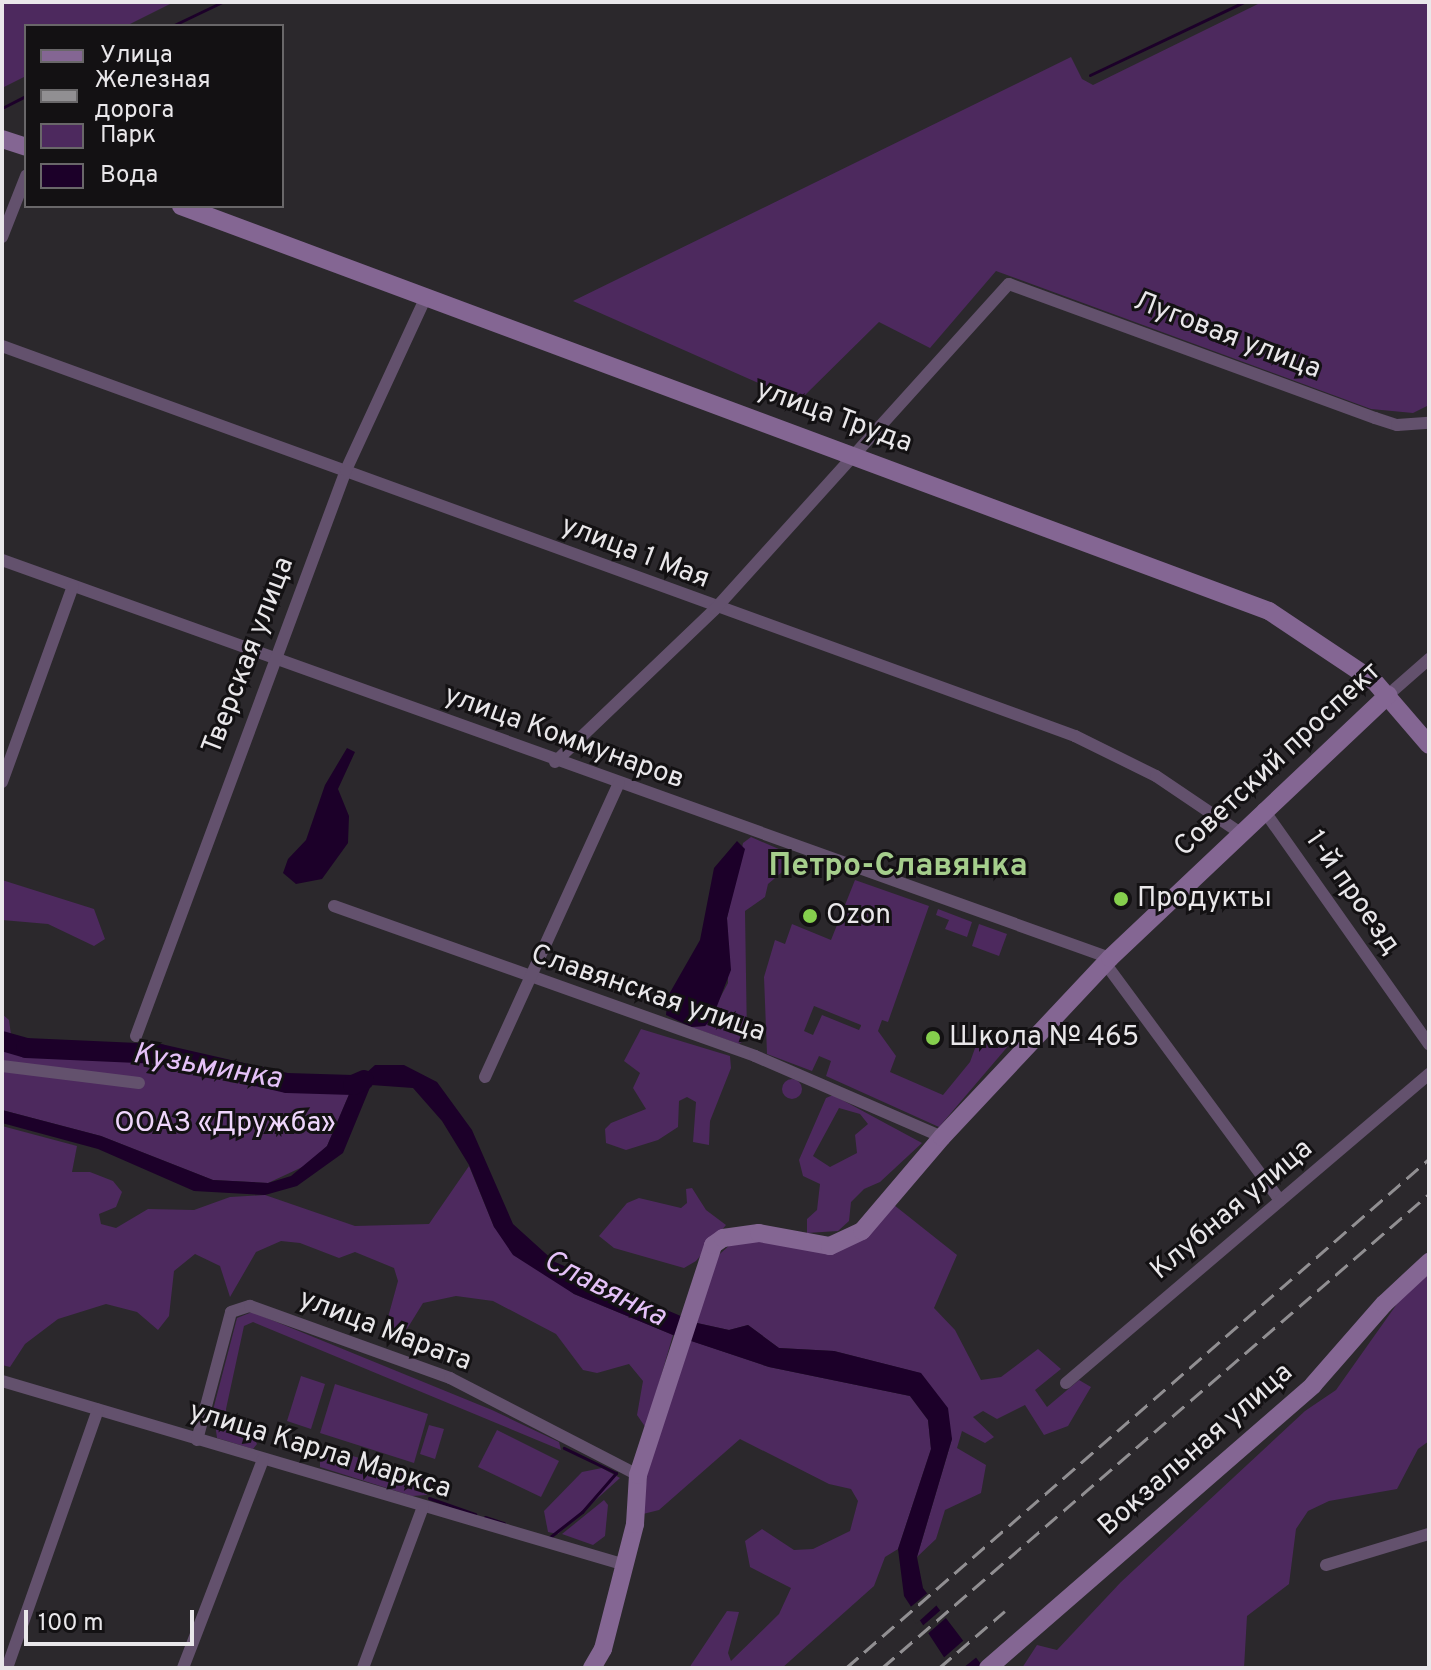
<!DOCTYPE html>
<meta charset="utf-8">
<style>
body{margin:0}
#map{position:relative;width:1431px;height:1670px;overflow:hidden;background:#2b282c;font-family:Overpass,sans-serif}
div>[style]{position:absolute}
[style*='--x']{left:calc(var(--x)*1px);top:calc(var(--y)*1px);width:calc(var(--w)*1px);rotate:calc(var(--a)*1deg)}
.green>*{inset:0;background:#4d295e}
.round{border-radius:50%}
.water>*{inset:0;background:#1c0029}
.pier>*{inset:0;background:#2b282c}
.stream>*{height:3px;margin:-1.5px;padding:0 1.5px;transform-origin:1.5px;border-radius:1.5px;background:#1c0029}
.river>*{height:20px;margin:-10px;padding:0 10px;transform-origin:10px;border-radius:10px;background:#1c0029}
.street>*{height:12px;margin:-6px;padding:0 6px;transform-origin:6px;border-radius:6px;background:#63516d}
.secondary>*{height:18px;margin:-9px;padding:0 9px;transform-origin:9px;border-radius:9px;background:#846693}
.rail>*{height:3px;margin-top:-1.5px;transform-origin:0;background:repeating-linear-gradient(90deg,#918f92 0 16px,transparent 0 24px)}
.dots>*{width:22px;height:22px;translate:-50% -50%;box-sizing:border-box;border:4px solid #131113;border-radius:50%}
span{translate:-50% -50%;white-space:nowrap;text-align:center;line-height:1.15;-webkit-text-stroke:6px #131113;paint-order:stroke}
.street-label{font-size:28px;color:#e9e7ea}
.poi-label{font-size:28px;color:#e9e7ea}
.left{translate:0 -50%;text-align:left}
.park-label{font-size:28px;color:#efd6fc}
.water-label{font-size:30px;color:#e5c1f8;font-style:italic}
.quarter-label{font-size:32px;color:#a5ce8c;font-weight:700}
.frame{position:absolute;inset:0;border:4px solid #e9e7ea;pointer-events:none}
.legend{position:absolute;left:24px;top:24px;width:260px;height:184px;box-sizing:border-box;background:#131113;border:2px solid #696769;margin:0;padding:10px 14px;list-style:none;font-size:24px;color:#e9e7ea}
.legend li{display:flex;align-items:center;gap:16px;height:40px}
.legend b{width:40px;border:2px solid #696769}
.scale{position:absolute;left:24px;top:1610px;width:170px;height:36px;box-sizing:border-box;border:4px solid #e9e7ea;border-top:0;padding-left:10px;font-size:24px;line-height:28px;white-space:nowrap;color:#e9e7ea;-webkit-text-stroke:6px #131113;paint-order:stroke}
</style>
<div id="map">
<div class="green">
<i style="clip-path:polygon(2px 2px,174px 2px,126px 26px,26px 26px,26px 76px,2px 88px)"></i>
<i style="clip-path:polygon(1262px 2px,1429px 2px,1429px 405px,1413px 413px,1371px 409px,996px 271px,930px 348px,879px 322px,799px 401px,573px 301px,1071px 57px,1082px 79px,1093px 85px)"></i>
<i style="clip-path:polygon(751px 837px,781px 850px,788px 867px,768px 884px,765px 897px,745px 911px,747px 1038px,739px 1044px,691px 1027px,705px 1026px,728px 983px,727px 918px,743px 843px)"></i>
<i style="clip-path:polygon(2px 880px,94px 909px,105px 939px,94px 946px,48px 924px,2px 920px)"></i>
<i style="clip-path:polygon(evenodd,855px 880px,929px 906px,888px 1022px,882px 1020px,878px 1031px,896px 1056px,890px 1072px,943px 1095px,970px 1062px,978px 1040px,989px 1035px,1009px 1045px,939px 1127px,826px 1076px,831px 1061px,819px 1056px,812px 1071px,767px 1054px,764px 977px,775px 940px,785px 944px,792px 924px,831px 940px,855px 880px,814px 1006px,861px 1025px,861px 1026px,859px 1030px,822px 1015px,813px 1035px,804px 1031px,814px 1006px)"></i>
<i style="clip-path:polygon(938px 909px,972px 922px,967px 937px,945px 929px,949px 920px,936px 915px)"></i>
<i style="clip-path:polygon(979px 924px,1007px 934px,999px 956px,972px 946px)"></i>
<i style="clip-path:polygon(2px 1014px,9px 1020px,11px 1035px,3px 1041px,26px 1048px,160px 1054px,287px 1083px,353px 1085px,327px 1146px,311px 1163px,268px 1183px,213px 1180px,101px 1136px,2px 1110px)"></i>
<i style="clip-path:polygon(641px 1029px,730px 1056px,731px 1068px,710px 1121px,709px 1145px,693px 1142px,696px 1102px,687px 1097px,679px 1101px,678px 1127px,658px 1140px,626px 1150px,606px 1143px,605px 1129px,611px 1123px,646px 1109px,633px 1088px,640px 1073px,624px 1061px)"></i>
<i class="round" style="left:782px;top:1079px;width:20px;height:20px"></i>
<i style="clip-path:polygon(evenodd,833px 1095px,922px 1143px,880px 1182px,864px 1189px,851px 1202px,849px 1221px,838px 1231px,807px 1233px,807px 1219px,817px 1210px,820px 1184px,803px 1176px,799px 1160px,826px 1098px,833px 1095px,839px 1108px,860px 1114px,868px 1124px,855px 1135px,857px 1153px,830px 1167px,813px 1156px,839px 1108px)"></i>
<i style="clip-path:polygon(2px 1126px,77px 1146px,72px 1172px,90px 1172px,113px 1181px,122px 1192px,116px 1207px,99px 1214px,101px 1224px,116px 1228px,148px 1209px,194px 1210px,230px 1197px,265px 1195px,355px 1226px,429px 1224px,469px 1166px,494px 1227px,574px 1294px,673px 1335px,646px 1428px,637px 1415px,643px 1381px,629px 1364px,597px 1373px,583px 1370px,556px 1334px,493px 1301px,456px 1296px,423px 1303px,399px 1342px,390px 1340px,387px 1321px,398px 1281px,394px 1268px,355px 1252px,339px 1258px,300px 1243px,281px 1241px,256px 1252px,230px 1297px,220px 1266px,195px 1254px,174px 1271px,169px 1316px,158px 1330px,137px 1312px,106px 1304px,58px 1319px,25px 1344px,10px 1367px,2px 1365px)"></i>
<i style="clip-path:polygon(692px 1188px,706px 1210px,726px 1225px,696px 1261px,684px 1268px,614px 1248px,599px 1236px,627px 1203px,639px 1198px,681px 1208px,687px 1203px,686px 1189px)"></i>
<i style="clip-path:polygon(894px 1205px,957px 1255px,934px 1308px,955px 1330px,981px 1380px,1001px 1377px,1038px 1349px,1061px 1369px,1035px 1390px,1047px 1407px,1079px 1380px,1091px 1387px,1068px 1426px,1044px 1435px,1025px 1405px,997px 1419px,983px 1411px,973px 1417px,994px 1437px,985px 1443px,962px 1431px,957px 1448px,986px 1465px,981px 1493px,945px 1510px,936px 1539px,917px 1557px,952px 1439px,920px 1373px,834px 1351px,779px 1348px,748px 1325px,729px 1330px,697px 1323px,712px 1261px,732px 1243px,746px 1239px,797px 1244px,877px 1226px)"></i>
<i style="clip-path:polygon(1429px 1274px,1429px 1441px,1418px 1449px,1397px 1489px,1329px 1501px,1308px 1511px,1296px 1529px,1289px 1584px,1247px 1616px,1244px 1668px,1022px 1668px,1037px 1645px,1057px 1650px,1121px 1582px,1305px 1411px,1336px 1390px,1399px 1301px)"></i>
<i style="clip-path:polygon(252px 1312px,492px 1410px,559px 1442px,561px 1450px,253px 1322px,244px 1326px,226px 1409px,227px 1420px,251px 1432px,257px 1444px,253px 1449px,217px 1438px,213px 1410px,237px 1318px)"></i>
<i style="clip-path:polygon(689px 1340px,769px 1367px,910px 1396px,928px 1420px,931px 1449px,898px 1549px,885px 1557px,874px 1586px,782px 1668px,689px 1668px,727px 1611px,739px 1612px,728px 1653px,731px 1661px,779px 1614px,791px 1588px,750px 1567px,745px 1541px,762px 1529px,794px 1550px,813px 1549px,850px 1531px,858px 1501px,851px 1489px,829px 1484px,740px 1439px,659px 1510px,643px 1514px,647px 1474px)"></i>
<i style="clip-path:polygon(301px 1376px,325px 1384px,311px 1429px,287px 1421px)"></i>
<i style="clip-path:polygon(335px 1384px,428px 1414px,414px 1463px,320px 1433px)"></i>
<i style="clip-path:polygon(429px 1425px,444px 1429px,435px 1459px,420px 1454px)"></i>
<i style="clip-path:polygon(497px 1430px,559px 1461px,541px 1497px,478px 1467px)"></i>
<i style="clip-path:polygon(327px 1448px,430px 1480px,433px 1486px,427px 1495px,412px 1496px,320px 1467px,320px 1449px)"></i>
<i style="clip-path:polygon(602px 1468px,620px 1478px,558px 1534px,548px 1532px,544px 1511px,582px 1472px)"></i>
<i style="clip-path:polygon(604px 1500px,608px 1505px,605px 1536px,593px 1545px,562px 1534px)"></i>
</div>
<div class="water">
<i style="clip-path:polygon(347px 748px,355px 752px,338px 789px,349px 816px,348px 843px,322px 879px,296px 884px,283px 873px,288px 859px,306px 840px,325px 785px)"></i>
<i style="clip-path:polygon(737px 841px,745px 849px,727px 918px,731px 970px,712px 1019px,705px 1026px,691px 1027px,666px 1015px,668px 996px,700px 940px,714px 868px)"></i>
<i style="clip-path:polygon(375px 1065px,404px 1065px,437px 1082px,472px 1130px,513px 1224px,555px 1262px,697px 1323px,729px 1330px,748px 1325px,779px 1348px,834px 1351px,921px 1373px,948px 1408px,952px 1439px,917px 1557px,923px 1588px,984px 1668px,951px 1668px,904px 1596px,898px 1549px,931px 1449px,928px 1420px,910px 1396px,769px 1367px,673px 1335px,574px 1294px,513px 1255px,494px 1227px,469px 1165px,442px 1121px,413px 1088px,371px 1085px,343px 1153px,297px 1186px,265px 1195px,194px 1191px,98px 1149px,2px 1123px,2px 1110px,101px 1136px,213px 1180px,268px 1183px,291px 1176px,327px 1146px,353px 1085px)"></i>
</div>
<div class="pier">
<i style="clip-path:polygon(930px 1591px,938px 1604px,916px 1624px,907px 1610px)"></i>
<i style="clip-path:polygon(942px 1609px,947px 1617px,924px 1637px,919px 1629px)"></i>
<i style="clip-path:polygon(964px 1640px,978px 1656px,963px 1668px,946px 1668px,940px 1661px)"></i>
</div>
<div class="stream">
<i style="--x:172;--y:26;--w:55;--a:-25.6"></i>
<i style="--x:1090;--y:75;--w:170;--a:-25.4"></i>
<i style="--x:4;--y:107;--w:25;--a:-27"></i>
<i style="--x:429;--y:1498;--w:49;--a:19.2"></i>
<i style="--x:485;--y:1517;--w:20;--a:18"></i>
<i style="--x:550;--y:1537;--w:41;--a:-38"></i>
<i style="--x:582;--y:1512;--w:52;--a:-48.9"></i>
<i style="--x:616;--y:1473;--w:58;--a:-154.3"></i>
</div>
<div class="river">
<i style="--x:2;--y:1041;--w:25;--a:16"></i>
<i style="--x:26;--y:1048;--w:134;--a:2.6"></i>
<i style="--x:160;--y:1054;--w:130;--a:12.9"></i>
<i style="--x:287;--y:1083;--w:66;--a:1.7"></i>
<i style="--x:353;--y:1085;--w:12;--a:-24"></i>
</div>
<div class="street">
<i style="--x:2;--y:237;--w:66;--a:-68.5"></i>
<i style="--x:2;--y:346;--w:1142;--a:19.97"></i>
<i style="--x:1075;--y:736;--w:90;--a:26.3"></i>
<i style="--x:1156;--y:776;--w:100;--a:34"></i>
<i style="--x:2;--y:560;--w:1177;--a:19.76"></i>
<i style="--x:1388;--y:695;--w:55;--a:-41.3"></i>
<i style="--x:555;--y:762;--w:221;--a:-43.7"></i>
<i style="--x:715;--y:609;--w:438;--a:-47.9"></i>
<i style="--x:1009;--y:284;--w:390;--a:20.1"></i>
<i style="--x:1375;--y:418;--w:23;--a:18"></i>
<i style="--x:1397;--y:425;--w:32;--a:-4"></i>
<i style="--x:2;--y:782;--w:208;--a:-70.1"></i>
<i style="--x:1263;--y:809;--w:288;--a:54.8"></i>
<i style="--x:334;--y:906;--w:447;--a:19.6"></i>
<i style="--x:755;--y:1056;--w:204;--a:23.4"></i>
<i style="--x:1105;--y:963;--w:295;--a:53.6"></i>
<i style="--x:136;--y:1036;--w:604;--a:-69.64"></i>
<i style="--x:346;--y:470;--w:188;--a:-65.2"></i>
<i style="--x:2;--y:1066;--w:138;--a:7.1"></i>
<i style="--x:485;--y:1077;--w:323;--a:-65.5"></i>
<i style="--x:2;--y:1381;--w:650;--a:16.45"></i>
<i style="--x:1066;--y:1383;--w:477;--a:-40.4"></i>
<i style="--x:197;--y:1440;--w:132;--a:-75.1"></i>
<i style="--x:231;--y:1312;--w:20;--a:-18"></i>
<i style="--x:250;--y:1306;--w:213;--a:19.8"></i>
<i style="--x:450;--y:1378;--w:212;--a:27.3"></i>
<i style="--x:1326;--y:1565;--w:108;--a:-16.8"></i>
<i style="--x:7;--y:1668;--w:274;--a:-70.6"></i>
<i style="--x:183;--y:1668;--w:223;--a:-69"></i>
<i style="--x:363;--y:1668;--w:172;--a:-69.6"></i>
</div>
<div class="secondary">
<i style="--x:2;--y:139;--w:25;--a:18"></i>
<i style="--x:181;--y:206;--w:1161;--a:20.42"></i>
<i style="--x:1269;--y:611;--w:126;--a:33.7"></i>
<i style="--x:1374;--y:681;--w:84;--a:49.3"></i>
<i style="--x:592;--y:1668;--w:22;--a:-60"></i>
<i style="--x:603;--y:1649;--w:129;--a:-75.6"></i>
<i style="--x:635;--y:1524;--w:49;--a:-86.5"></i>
<i style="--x:638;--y:1475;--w:242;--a:-71.9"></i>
<i style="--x:713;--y:1245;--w:12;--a:-35"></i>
<i style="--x:723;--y:1238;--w:36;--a:-8"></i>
<i style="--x:759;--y:1233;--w:72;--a:10.4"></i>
<i style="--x:830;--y:1246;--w:35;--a:-25"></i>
<i style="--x:862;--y:1231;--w:123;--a:-49.6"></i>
<i style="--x:942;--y:1137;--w:245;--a:-46.8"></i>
<i style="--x:1110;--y:958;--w:383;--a:-43.4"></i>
<i style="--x:988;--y:1668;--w:431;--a:-41"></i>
<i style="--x:1313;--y:1385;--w:108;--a:-48.8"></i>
<i style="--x:1384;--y:1304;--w:62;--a:-43"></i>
</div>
<div class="rail">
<i style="--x:846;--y:1668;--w:774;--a:-41.12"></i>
<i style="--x:882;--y:1668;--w:724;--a:-40.91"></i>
<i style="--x:939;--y:1668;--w:87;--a:-40.8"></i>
</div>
<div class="dots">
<i style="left:1121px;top:899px;background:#85cf4d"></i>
<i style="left:810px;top:916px;background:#85cf4d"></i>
<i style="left:933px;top:1038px;background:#85cf4d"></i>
</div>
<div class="street-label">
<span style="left:1227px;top:336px;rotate:21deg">Луговая улица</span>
<span style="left:834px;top:417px;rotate:20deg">улица Труда</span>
<span style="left:635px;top:553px;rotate:21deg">улица 1 Мая</span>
<span style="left:249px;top:656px;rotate:-69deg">Тверская улица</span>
<span style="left:564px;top:738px;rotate:20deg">улица Коммунаров</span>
<span style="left:1278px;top:760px;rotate:-43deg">Советский проспект</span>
<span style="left:1352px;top:893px;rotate:55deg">1-й проезд</span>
<span style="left:648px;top:994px;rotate:19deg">Славянская улица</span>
<span style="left:1232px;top:1210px;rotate:-40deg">Клубная улица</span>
<span style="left:385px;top:1331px;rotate:21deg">улица Марата</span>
<span style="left:1196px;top:1450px;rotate:-41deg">Вокзальная улица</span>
<span style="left:320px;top:1451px;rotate:17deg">улица Карла Маркса</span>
</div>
<div class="poi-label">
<span class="left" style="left:1137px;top:899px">Продукты</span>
<span class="left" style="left:826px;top:916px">Ozon</span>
<span class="left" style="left:949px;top:1038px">Школа № 465</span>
</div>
<div class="park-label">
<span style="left:225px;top:1124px">ООАЗ «Дружба»</span>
</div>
<div class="water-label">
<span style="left:207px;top:1068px;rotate:10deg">Кузьминка</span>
<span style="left:604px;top:1290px;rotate:27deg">Славянка</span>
</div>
<div class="quarter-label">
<span style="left:898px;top:867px">Петро-Славянка</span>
</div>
<div class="frame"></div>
<ul class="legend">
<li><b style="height:10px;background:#846693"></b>Улица</li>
<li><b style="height:10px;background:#918f92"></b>Железная дорога</li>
<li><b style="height:22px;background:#4d295e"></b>Парк</li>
<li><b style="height:22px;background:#1c0029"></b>Вода</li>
</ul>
<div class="scale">100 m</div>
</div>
